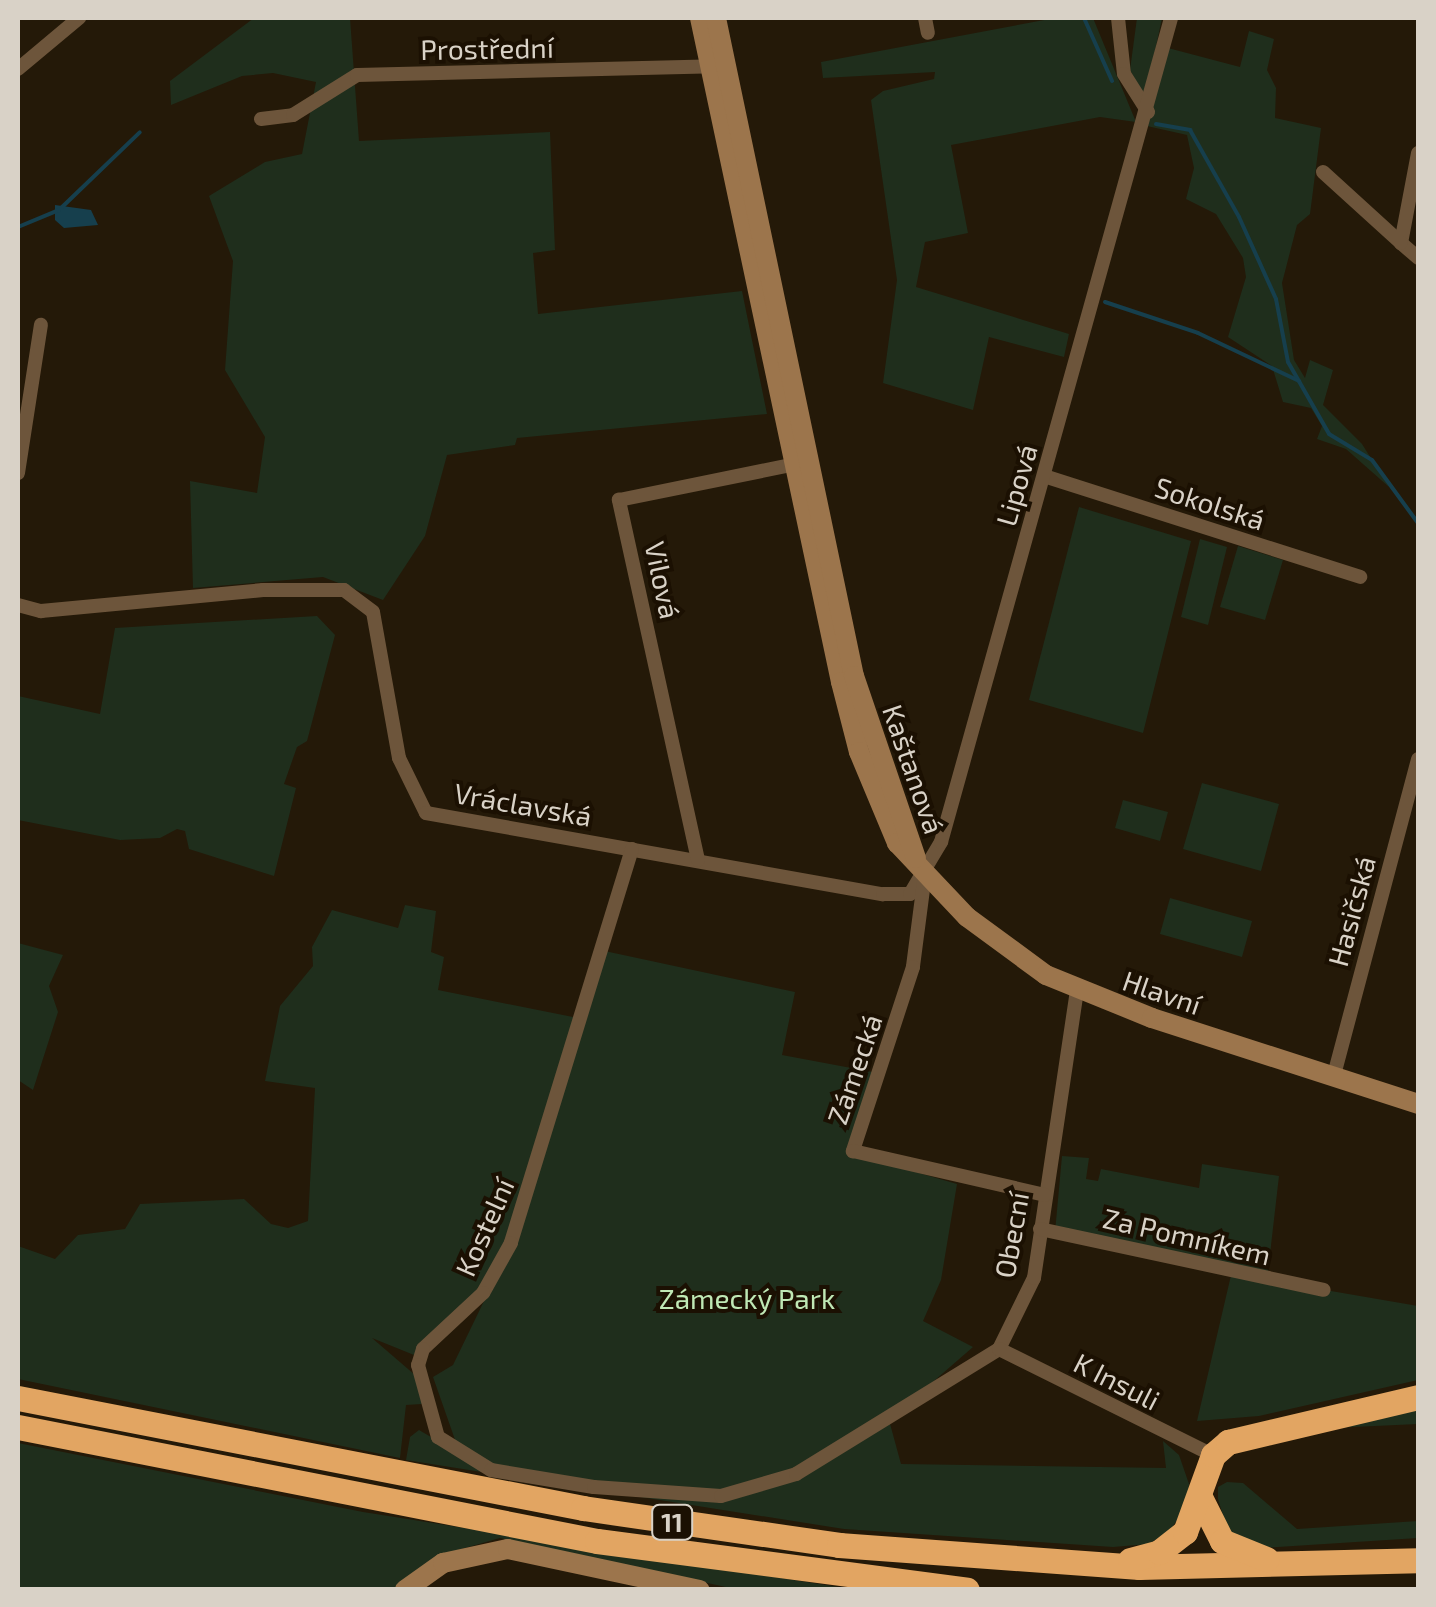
<!DOCTYPE html>
<meta charset="utf-8">
<style>
body{margin:0}
#map{position:relative;width:1436px;height:1607px;overflow:hidden;background:#241908;font-family:"Exo 2",sans-serif}
div>[style]{position:absolute}
[style*='--x']{left:calc(var(--x)*1px);top:calc(var(--y)*1px);width:calc(var(--w)*1px);rotate:calc(var(--a)*1deg)}
.green>*{inset:0;background:#1f2e1c}
.water>*{inset:0;background:#163f4d}
.stream>*{height:4px;margin:-2px;padding:0 2px;transform-origin:2px;border-radius:2px;background:#163f4d}
.street>*{height:14px;margin:-7px;padding:0 7px;transform-origin:7px;border-radius:7px;background:#6d553b}
.secondary>*{height:20px;margin:-10px;padding:0 10px;transform-origin:10px;border-radius:10px;background:#9c754c}
.highway>*{height:25px;margin:-12.5px;padding:0 12.5px;transform-origin:12.5px;border-radius:12.5px;background:#e2a562}
span{translate:-50% -50%;white-space:nowrap;text-align:center;line-height:1.15;-webkit-text-stroke:8px #1b1002;paint-order:stroke}
.shield-label span{padding:2px 8px;background:#1b1002;border:2px solid;border-radius:8px;-webkit-text-stroke-width:0}
.shield-label{font-size:25px;color:#d9d2c7;font-weight:700}
.street-label{font-size:28px;color:#d9d2c7}
.park-label{font-size:28px;color:#bfe8b5}
.frame{position:absolute;inset:0;border:20px solid #d9d2c7;pointer-events:none}
</style>
<div id="map">
<div class="green">
<i style="clip-path:polygon(254px 18px,350px 18px,359px 141px,550px 132px,555px 250px,533px 253px,538px 314px,742px 291px,767px 414px,517px 438px,515px 445px,447px 455px,425px 536px,383px 600px,323px 577px,193px 588px,190px 481px,257px 493px,265px 437px,225px 370px,233px 261px,209px 196px,265px 162px,302px 154px,316px 82px,273px 73px,242px 76px,171px 105px,170px 81px)"></i>
<i style="clip-path:polygon(1055px 18px,1093px 18px,1136px 122px,1100px 117px,951px 145px,968px 233px,925px 242px,916px 287px,1069px 334px,1064px 357px,989px 337px,973px 410px,883px 383px,897px 280px,871px 100px,883px 91px,934px 79px,935px 72px,823px 78px,821px 62px)"></i>
<i style="clip-path:polygon(1137px 18px,1162px 18px,1145px 99px,1130px 70px)"></i>
<i style="clip-path:polygon(1249px 31px,1274px 39px,1267px 70px,1276px 88px,1275px 118px,1321px 128px,1310px 214px,1297px 225px,1282px 283px,1294px 360px,1305px 378px,1310px 360px,1333px 370px,1323px 405px,1362px 444px,1389px 487px,1346px 449px,1317px 439px,1322px 426px,1311px 408px,1283px 402px,1272px 366px,1228px 337px,1246px 277px,1243px 258px,1216px 214px,1186px 199px,1194px 168px,1187px 135px,1147px 126px,1168px 48px,1240px 67px)"></i>
<i style="clip-path:polygon(1079px 507px,1191px 541px,1143px 733px,1029px 700px)"></i>
<i style="clip-path:polygon(1200px 539px,1227px 547px,1208px 625px,1181px 617px)"></i>
<i style="clip-path:polygon(1238px 546px,1283px 560px,1265px 620px,1220px 607px)"></i>
<i style="clip-path:polygon(317px 616px,335px 635px,307px 741px,297px 747px,284px 784px,296px 788px,274px 876px,189px 849px,185px 831px,177px 829px,160px 838px,120px 840px,18px 820px,18px 696px,100px 714px,115px 628px)"></i>
<i style="clip-path:polygon(1202px 783px,1279px 804px,1261px 871px,1183px 849px)"></i>
<i style="clip-path:polygon(1123px 800px,1168px 812px,1160px 841px,1115px 828px)"></i>
<i style="clip-path:polygon(1170px 898px,1252px 921px,1242px 957px,1160px 934px)"></i>
<i style="clip-path:polygon(405px 905px,436px 911px,431px 952px,444px 957px,438px 990px,578px 1018px,600px 950px,795px 992px,782px 1055px,878px 1073px,850px 1153px,957px 1184px,941px 1280px,923px 1321px,973px 1347px,889px 1420px,901px 1464px,1166px 1468px,1163px 1441px,1179px 1455px,1189px 1484px,1188px 1505px,1170px 1530px,1149px 1544px,1113px 1547px,844px 1529px,406px 1460px,410px 1437px,419px 1430px,460px 1454px,433px 1377px,453px 1365px,484px 1301px,414px 1355px,372px 1338px,415px 1375px,422px 1404px,406px 1405px,400px 1458px,18px 1379px,18px 1246px,55px 1259px,78px 1235px,125px 1229px,140px 1204px,244px 1199px,271px 1224px,288px 1228px,308px 1221px,315px 1088px,265px 1081px,280px 1006px,313px 966px,312px 947px,332px 910px,398px 928px)"></i>
<i style="clip-path:polygon(18px 943px,63px 955px,49px 986px,58px 1012px,33px 1090px,18px 1080px)"></i>
<i style="clip-path:polygon(1062px 1156px,1089px 1158px,1086px 1179px,1098px 1181px,1101px 1169px,1199px 1188px,1202px 1164px,1279px 1176px,1267px 1280px,1418px 1306px,1418px 1380px,1259px 1416px,1197px 1421px,1232px 1271px,1055px 1232px)"></i>
<i style="clip-path:polygon(1418px 1409px,1418px 1424px,1332px 1428px)"></i>
<i style="clip-path:polygon(18px 1443px,363px 1512px,851px 1589px,735px 1589px,500px 1538px,451px 1552px,394px 1589px,18px 1590px)"></i>
<i style="clip-path:polygon(1227px 1482px,1243px 1483px,1297px 1529px,1418px 1521px,1418px 1538px,1261px 1548px,1228px 1532px,1218px 1499px,1218px 1487px)"></i>
</div>
<div class="water">
<i style="clip-path:polygon(55px 205px,91px 210px,98px 225px,64px 228px,55px 220px)"></i>
</div>
<div class="stream">
<i style="--x:1084;--y:18;--w:69;--a:66"></i>
<i style="--x:1156;--y:124;--w:35;--a:10"></i>
<i style="--x:1190;--y:130;--w:100;--a:60.6"></i>
<i style="--x:1239;--y:217;--w:90;--a:65.7"></i>
<i style="--x:1276;--y:299;--w:64;--a:79.2"></i>
<i style="--x:1288;--y:362;--w:83;--a:60.3"></i>
<i style="--x:1329;--y:434;--w:50;--a:31.2"></i>
<i style="--x:1372;--y:460;--w:78;--a:53.9"></i>
<i style="--x:18;--y:227;--w:44;--a:-22.5"></i>
<i style="--x:59;--y:210;--w:112;--a:-43.9"></i>
<i style="--x:1105;--y:302;--w:98;--a:18.4"></i>
<i style="--x:1198;--y:333;--w:112;--a:25.4"></i>
</div>
<div class="street">
<i style="--x:925;--y:18;--w:15;--a:79"></i>
<i style="--x:1118;--y:18;--w:56;--a:83.9"></i>
<i style="--x:1124;--y:74;--w:45;--a:57.7"></i>
<i style="--x:18;--y:69;--w:80;--a:-39.9"></i>
<i style="--x:261;--y:119;--w:32;--a:-7"></i>
<i style="--x:293;--y:115;--w:75;--a:-32"></i>
<i style="--x:357;--y:75;--w:358;--a:-1.4"></i>
<i style="--x:1418;--y:153;--w:92;--a:100.7"></i>
<i style="--x:1401;--y:243;--w:23;--a:41"></i>
<i style="--x:1323;--y:172;--w:105;--a:42.3"></i>
<i style="--x:18;--y:473;--w:150;--a:-81.2"></i>
<i style="--x:1044;--y:476;--w:332;--a:17.7"></i>
<i style="--x:18;--y:605;--w:24;--a:15"></i>
<i style="--x:41;--y:611;--w:223;--a:-5.4"></i>
<i style="--x:263;--y:590;--w:81;--a:0"></i>
<i style="--x:344;--y:590;--w:36;--a:37"></i>
<i style="--x:373;--y:612;--w:148;--a:79.9"></i>
<i style="--x:399;--y:758;--w:61;--a:63.9"></i>
<i style="--x:426;--y:813;--w:464;--a:10.1"></i>
<i style="--x:883;--y:894;--w:27;--a:0"></i>
<i style="--x:910;--y:894;--w:61;--a:-59.2"></i>
<i style="--x:941;--y:842;--w:855;--a:-74.4"></i>
<i style="--x:632;--y:849;--w:412;--a:107.1"></i>
<i style="--x:511;--y:1243;--w:57;--a:119.2"></i>
<i style="--x:483;--y:1293;--w:82;--a:137"></i>
<i style="--x:423;--y:1349;--w:17;--a:107"></i>
<i style="--x:418;--y:1365;--w:75;--a:74.5"></i>
<i style="--x:438;--y:1437;--w:62;--a:31.9"></i>
<i style="--x:491;--y:1470;--w:104;--a:9.4"></i>
<i style="--x:594;--y:1487;--w:127;--a:4.1"></i>
<i style="--x:721;--y:1496;--w:78;--a:-16.3"></i>
<i style="--x:796;--y:1474;--w:238;--a:-31.6"></i>
<i style="--x:999;--y:1349;--w:79;--a:-63.8"></i>
<i style="--x:1034;--y:1278;--w:292;--a:-81.5"></i>
<i style="--x:698;--y:860;--w:369;--a:-102.4"></i>
<i style="--x:619;--y:500;--w:186;--a:-11.5"></i>
<i style="--x:925;--y:874;--w:94;--a:97.4"></i>
<i style="--x:913;--y:967;--w:194;--a:108.1"></i>
<i style="--x:853;--y:1151;--w:197;--a:12.9"></i>
<i style="--x:1334;--y:1075;--w:327;--a:-75.1"></i>
<i style="--x:1040;--y:1229;--w:290;--a:12.1"></i>
<i style="--x:999;--y:1349;--w:239;--a:26.4"></i>
</div>
<div class="secondary">
<i style="--x:700;--y:18;--w:679;--a:78.01"></i>
<i style="--x:841;--y:682;--w:72;--a:75.6"></i>
<i style="--x:859;--y:752;--w:99;--a:67.3"></i>
<i style="--x:897;--y:843;--w:102;--a:46.6"></i>
<i style="--x:967;--y:917;--w:98;--a:36.3"></i>
<i style="--x:1046;--y:975;--w:114;--a:22.1"></i>
<i style="--x:1152;--y:1018;--w:280;--a:17.9"></i>
<i style="--x:716;--y:18;--w:672;--a:78.16"></i>
<i style="--x:854;--y:676;--w:192;--a:71.2"></i>
<i style="--x:405;--y:1590;--w:47;--a:-35.4"></i>
<i style="--x:443;--y:1563;--w:66;--a:-12.2"></i>
<i style="--x:508;--y:1549;--w:196;--a:12.1"></i>
</div>
<div class="highway">
<i style="--x:18;--y:1398;--w:576;--a:11.02"></i>
<i style="--x:583;--y:1508;--w:259;--a:8.2"></i>
<i style="--x:839;--y:1545;--w:301;--a:4.2"></i>
<i style="--x:1139;--y:1567;--w:279;--a:-1.4"></i>
<i style="--x:18;--y:1427;--w:590;--a:11.14"></i>
<i style="--x:597;--y:1541;--w:373;--a:7.5"></i>
<i style="--x:1201;--y:1499;--w:47;--a:63.4"></i>
<i style="--x:1222;--y:1541;--w:48;--a:22.2"></i>
<i style="--x:1130;--y:1560;--w:30;--a:-15"></i>
<i style="--x:1159;--y:1552;--w:33;--a:-38"></i>
<i style="--x:1185;--y:1532;--w:82;--a:-70"></i>
<i style="--x:1213;--y:1455;--w:20;--a:-41"></i>
<i style="--x:1228;--y:1442;--w:195;--a:-13.3"></i>
</div>
<div class="shield-label">
<span style="left:672px;top:1522px">11</span>
</div>
<div class="street-label">
<span style="left:487px;top:48px;rotate:-1deg">Prostřední</span>
<span style="left:1016px;top:485px;rotate:-74deg">Lipová</span>
<span style="left:1210px;top:503px;rotate:18deg">Sokolská</span>
<span style="left:663px;top:580px;rotate:78deg">Vilová</span>
<span style="left:914px;top:769px;rotate:71deg">Kaštanová</span>
<span style="left:523px;top:804px;rotate:10deg">Vráclavská</span>
<span style="left:1351px;top:911px;rotate:-75deg">Hasičská</span>
<span style="left:1162px;top:992px;rotate:19deg">Hlavní</span>
<span style="left:854px;top:1069px;rotate:-71deg">Zámecká</span>
<span style="left:484px;top:1227px;rotate:-66deg">Kostelní</span>
<span style="left:1011px;top:1235px;rotate:-80deg">Obecní</span>
<span style="left:1187px;top:1236px;rotate:13deg">Za Pomníkem</span>
<span style="left:1117px;top:1381px;rotate:27deg">K Insuli</span>
</div>
<div class="park-label">
<span style="left:747px;top:1298px">Zámecký Park</span>
</div>
<div class="frame"></div>
</div>
